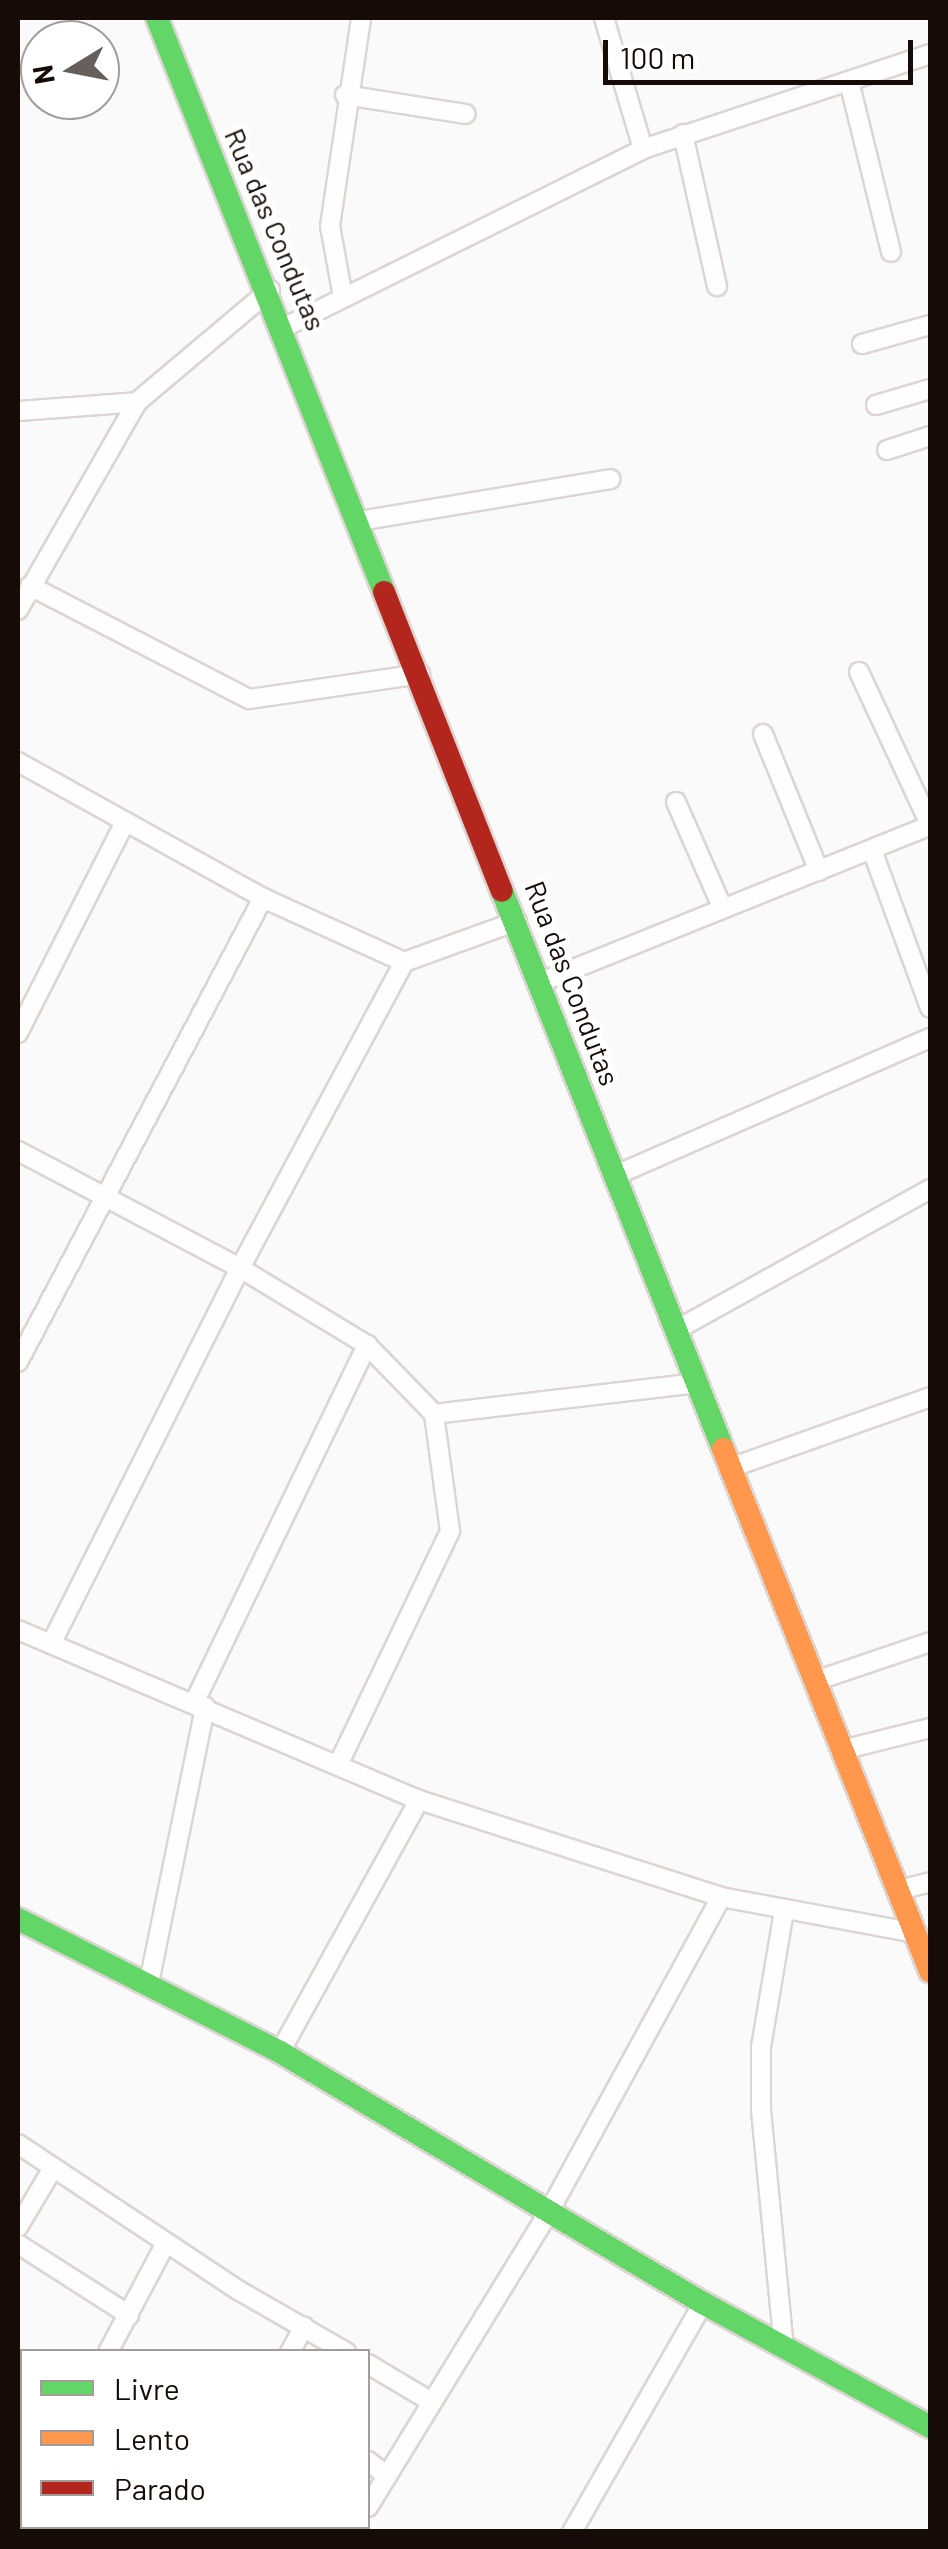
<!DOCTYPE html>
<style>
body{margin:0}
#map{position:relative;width:948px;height:2549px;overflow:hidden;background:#fafafa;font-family:Barlow,sans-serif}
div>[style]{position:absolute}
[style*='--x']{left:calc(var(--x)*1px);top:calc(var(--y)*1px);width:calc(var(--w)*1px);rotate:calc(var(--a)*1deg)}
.roads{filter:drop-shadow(2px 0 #dcd5d2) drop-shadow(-2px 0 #dcd5d2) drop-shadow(0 2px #dcd5d2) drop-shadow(0 -2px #dcd5d2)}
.street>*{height:18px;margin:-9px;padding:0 9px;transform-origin:9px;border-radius:9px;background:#fefefe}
.fast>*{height:22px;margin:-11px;padding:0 11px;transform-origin:11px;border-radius:11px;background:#63d668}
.slow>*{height:22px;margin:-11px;padding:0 11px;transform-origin:11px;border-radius:11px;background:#ff974d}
.jam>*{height:22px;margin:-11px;padding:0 11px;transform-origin:11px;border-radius:11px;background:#b3261e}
span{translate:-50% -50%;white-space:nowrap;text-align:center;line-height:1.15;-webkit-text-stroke:10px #fff;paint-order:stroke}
.street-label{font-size:28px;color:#160b06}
.frame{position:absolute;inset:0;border:20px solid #160b06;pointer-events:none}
.legend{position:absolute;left:20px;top:2349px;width:350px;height:180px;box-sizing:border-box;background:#fff;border:2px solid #a29d9b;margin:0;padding:12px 18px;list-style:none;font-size:30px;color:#160b06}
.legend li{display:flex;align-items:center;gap:20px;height:50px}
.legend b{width:50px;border:2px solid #a29d9b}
.north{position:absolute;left:20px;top:20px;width:100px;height:100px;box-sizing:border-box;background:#fff;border:2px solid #a29d9b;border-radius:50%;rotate:260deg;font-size:28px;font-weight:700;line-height:40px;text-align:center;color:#160b06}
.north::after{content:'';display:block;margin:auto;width:35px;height:45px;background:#665f5b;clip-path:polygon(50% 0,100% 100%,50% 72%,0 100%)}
.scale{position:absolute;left:603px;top:40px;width:310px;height:45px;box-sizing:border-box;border:5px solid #160b06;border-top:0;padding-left:12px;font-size:30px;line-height:35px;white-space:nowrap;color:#160b06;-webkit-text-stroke:8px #fff;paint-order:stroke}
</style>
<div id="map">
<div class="roads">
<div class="street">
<i style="--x:604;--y:18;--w:137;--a:73.4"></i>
<i style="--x:849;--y:81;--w:176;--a:76.2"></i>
<i style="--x:345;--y:95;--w:122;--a:8.9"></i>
<i style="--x:683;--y:134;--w:156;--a:77.4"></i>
<i style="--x:343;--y:297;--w:72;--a:-100.4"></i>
<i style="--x:330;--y:226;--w:210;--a:-81.5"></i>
<i style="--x:285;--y:327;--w:400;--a:-26.4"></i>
<i style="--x:643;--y:149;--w:302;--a:-18.3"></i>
<i style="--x:862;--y:344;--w:71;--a:-15.6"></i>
<i style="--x:876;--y:405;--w:56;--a:-16.5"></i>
<i style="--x:18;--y:411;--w:119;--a:-4.3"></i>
<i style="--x:887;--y:450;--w:45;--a:-18"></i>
<i style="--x:360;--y:521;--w:254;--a:-9.5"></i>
<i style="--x:30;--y:586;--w:246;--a:27.3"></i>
<i style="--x:249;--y:699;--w:173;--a:-8.3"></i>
<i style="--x:18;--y:610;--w:240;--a:-60.2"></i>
<i style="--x:137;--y:402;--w:174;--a:-40.1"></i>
<i style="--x:859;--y:672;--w:168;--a:65"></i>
<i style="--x:763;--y:734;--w:148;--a:67.8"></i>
<i style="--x:18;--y:762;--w:280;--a:29"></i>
<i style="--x:263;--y:898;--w:155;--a:24.4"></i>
<i style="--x:404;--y:962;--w:120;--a:-19.9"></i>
<i style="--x:676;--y:802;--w:115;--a:66.3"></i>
<i style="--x:872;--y:850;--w:168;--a:69.8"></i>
<i style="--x:541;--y:982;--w:419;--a:-21.9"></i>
<i style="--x:18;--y:1033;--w:237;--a:-63.1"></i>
<i style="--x:18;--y:1151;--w:251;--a:27.8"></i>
<i style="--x:240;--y:1268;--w:149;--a:31.2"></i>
<i style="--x:367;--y:1345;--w:96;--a:45.8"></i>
<i style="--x:434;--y:1414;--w:265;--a:-6.7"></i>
<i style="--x:616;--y:1175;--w:343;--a:-23.6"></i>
<i style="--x:676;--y:1330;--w:291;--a:-29"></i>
<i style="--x:18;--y:1362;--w:525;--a:-62.17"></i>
<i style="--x:730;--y:1468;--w:212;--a:-19.5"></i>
<i style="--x:18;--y:1630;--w:436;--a:23"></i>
<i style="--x:419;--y:1800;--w:317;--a:17.8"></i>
<i style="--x:721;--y:1897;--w:197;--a:10.5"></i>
<i style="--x:51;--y:1644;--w:421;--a:-63.3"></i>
<i style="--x:240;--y:1268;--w:347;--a:-61.8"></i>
<i style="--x:815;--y:1681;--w:121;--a:-18.7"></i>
<i style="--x:194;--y:1703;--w:398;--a:-64.2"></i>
<i style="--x:842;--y:1750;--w:91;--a:-14"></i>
<i style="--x:338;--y:1765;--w:259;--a:-64.4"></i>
<i style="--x:450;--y:1531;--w:118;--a:-97.8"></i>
<i style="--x:899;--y:1890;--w:32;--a:-14"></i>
<i style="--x:784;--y:1911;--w:138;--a:99.6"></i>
<i style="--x:761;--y:2047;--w:63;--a:90"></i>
<i style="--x:761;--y:2110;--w:238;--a:84.5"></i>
<i style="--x:149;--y:1983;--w:282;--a:-78.5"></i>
<i style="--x:280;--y:2052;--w:288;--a:-61.1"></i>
<i style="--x:18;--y:2144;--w:264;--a:33.6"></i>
<i style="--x:238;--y:2290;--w:125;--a:29.9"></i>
<i style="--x:18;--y:2227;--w:69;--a:-59.3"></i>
<i style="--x:18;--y:2244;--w:132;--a:32.6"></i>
<i style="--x:108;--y:2352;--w:123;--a:-62"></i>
<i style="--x:290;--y:2352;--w:29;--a:-61"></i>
<i style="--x:368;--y:2364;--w:72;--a:30.8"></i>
<i style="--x:368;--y:2461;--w:23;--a:38"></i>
<i style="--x:368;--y:2507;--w:351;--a:-58.5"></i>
<i style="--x:551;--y:2208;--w:354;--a:-61.3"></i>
<i style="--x:18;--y:2509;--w:9;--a:-63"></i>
<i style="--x:83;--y:2526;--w:10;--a:37"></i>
<i style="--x:182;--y:2532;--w:7;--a:-63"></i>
<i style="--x:353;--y:2532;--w:7;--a:-63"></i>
<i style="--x:572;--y:2532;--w:264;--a:-60.2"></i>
</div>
<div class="fast">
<i style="--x:157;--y:18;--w:617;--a:68.42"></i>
<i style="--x:502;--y:891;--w:600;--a:68.39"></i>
<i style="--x:18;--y:1919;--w:294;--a:26.9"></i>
<i style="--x:280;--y:2052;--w:492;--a:30.7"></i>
<i style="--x:703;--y:2303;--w:259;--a:28.6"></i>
</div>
<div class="slow">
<i style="--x:723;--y:1449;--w:562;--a:68.37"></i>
</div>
<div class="jam">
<i style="--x:384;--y:592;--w:321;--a:68.5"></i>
</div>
</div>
<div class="street-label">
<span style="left:276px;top:229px;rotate:67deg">Rua das Condutas</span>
<span style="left:573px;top:983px;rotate:69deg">Rua das Condutas</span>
</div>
<div class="frame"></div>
<ul class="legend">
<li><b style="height:12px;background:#63d668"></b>Livre</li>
<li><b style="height:12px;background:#ff974d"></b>Lento</li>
<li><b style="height:12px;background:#b3261e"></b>Parado</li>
</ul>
<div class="north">N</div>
<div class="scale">100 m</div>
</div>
